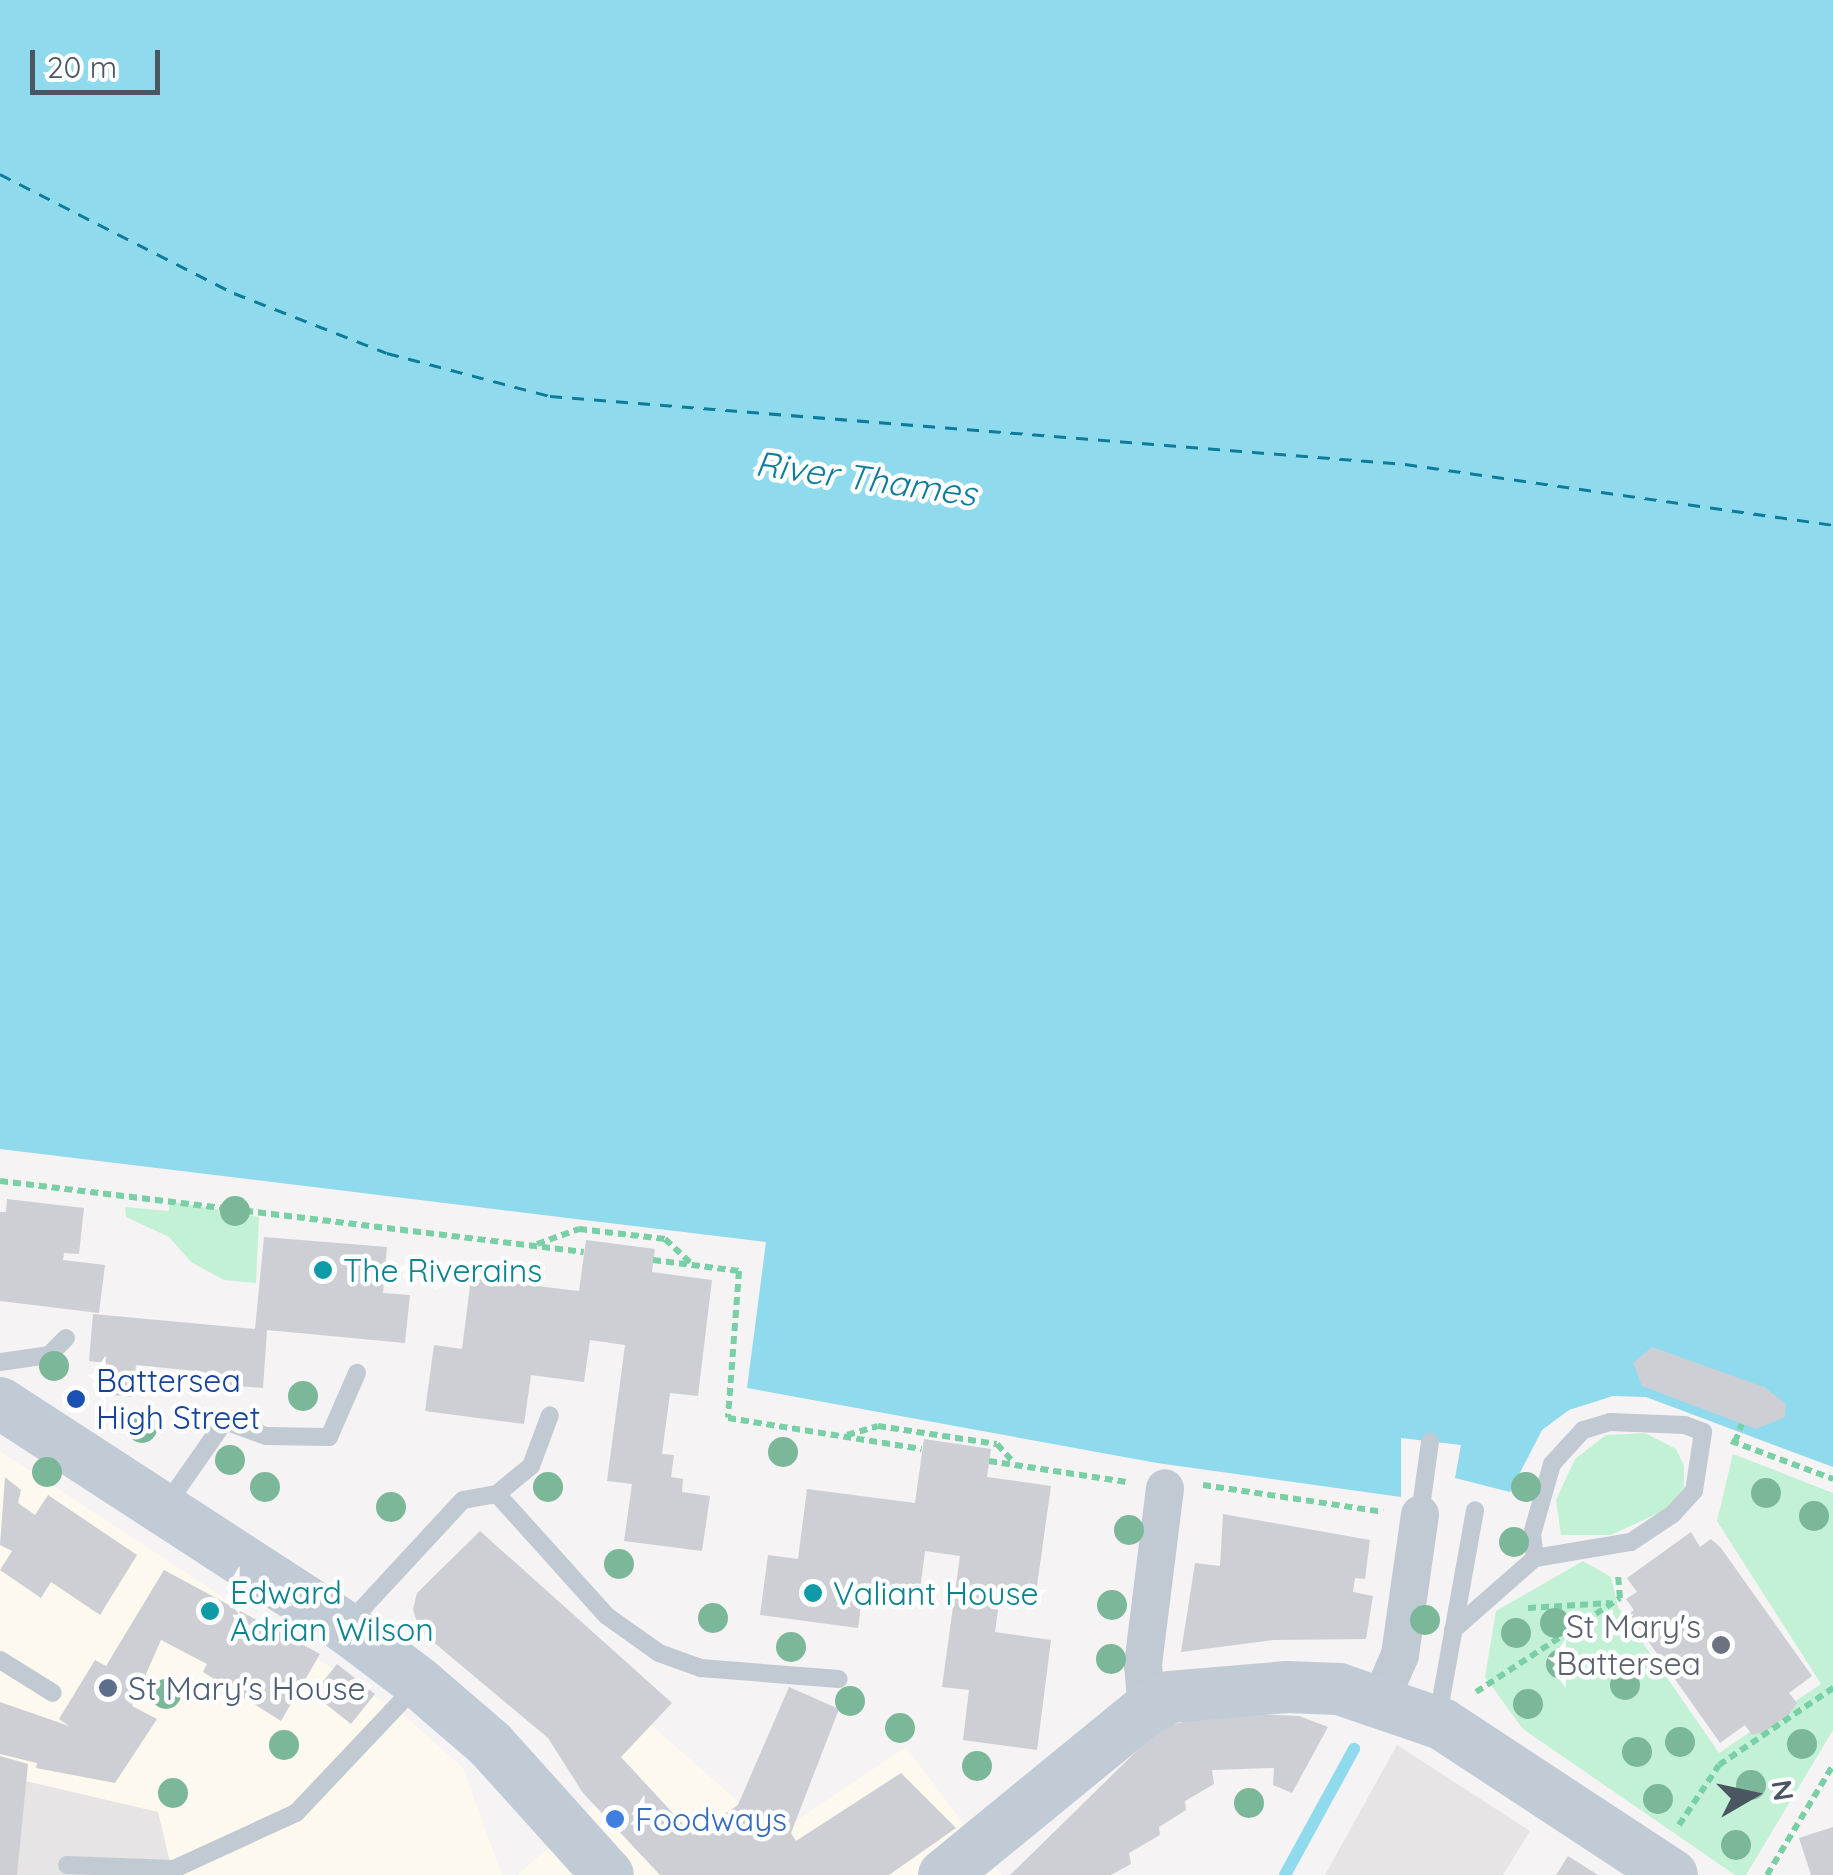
<!DOCTYPE html>
<style>
body{margin:0}
#map{position:relative;width:1833px;height:1875px;overflow:hidden;background:#f5f3f3;font-family:Quicksand,sans-serif}
div>[style]{position:absolute}
[style*='--x']{left:calc(var(--x)*1px);top:calc(var(--y)*1px);width:calc(var(--w)*1px);rotate:calc(var(--a)*1deg)}
.commercial>*{inset:0;background:#fdf9ef}
.education>*{inset:0;background:#e6e4e5}
.green>*{inset:0;background:#c3f1d5}
.water>*{inset:0;background:#90daee}
.stream>*{height:12px;margin:-6px;padding:0 6px;transform-origin:6px;border-radius:6px;background:#90daee}
.ferry>*{height:2.5px;margin-top:-1.25px;transform-origin:0;background:repeating-linear-gradient(90deg,#0c7c9b 0 12px,transparent 0 22px)}
.building>*{inset:0;background:#cdcfd5}
.path>*{height:6px;margin-top:-3px;transform-origin:0;background:repeating-linear-gradient(90deg,#7ad0a6 0 8px,transparent 0 13px)}
.lane>*{height:18px;margin:-9px;padding:0 9px;transform-origin:9px;border-radius:9px;background:#c1cad2}
.street>*{height:38px;margin:-19px;padding:0 19px;transform-origin:19px;border-radius:19px;background:#c1cad2}
.secondary>*{height:52px;margin:-26px;padding:0 26px;transform-origin:26px;border-radius:26px;background:#c1cbd6}
.trees>*{width:30px;height:30px;margin:-15px;border-radius:50%;background:#7bb799}
.dots>*{width:28px;height:28px;translate:-50% -50%;box-sizing:border-box;border:5px solid #fff;border-radius:50%}
span{translate:-50% -50%;white-space:nowrap;text-align:center;line-height:1.15;-webkit-text-stroke:9px #fff;paint-order:stroke}
.culture-label{font-size:32px;color:#0d838f}
.left{translate:0 -50%;text-align:left}
.transit-label{font-size:32px;color:#164399}
.worship-label{font-size:32px;color:#5b616d}
.right{translate:-100% -50%;text-align:right}
.service-label{font-size:32px;color:#4e5e75}
.shop-label{font-size:32px;color:#366cbe}
.water-label{font-size:35px;color:#0c7c9b;font-style:italic}
.north{position:absolute;left:1703px;top:1745px;width:100px;height:100px;-webkit-text-stroke:8px #fff;paint-order:stroke;rotate:81deg;font-size:28px;font-weight:700;line-height:40px;text-align:center;color:#4a5661}
.north::after{content:'';display:block;margin:auto;width:35px;height:45px;background:#4a5661;clip-path:polygon(50% 0,100% 100%,50% 72%,0 100%)}
.scale{position:absolute;left:30px;top:50px;width:130px;height:45px;box-sizing:border-box;border:5px solid #4a5661;border-top:0;padding-left:12px;font-size:30px;line-height:35px;white-space:nowrap;color:#4a5661;-webkit-text-stroke:8px #fff;paint-order:stroke}
</style>
<div id="map">
<div class="commercial">
<i style="clip-path:polygon(0 1451px,405px 1716px,463px 1768px,502px 1875px,173px 1875px,123px 1808px,0 1775px)"></i>
<i style="clip-path:polygon(649px 1723px,735px 1799px,769px 1839px,906px 1747px,1002px 1875px,518px 1875px,596px 1804px,584px 1788px)"></i>
</div>
<div class="education">
<i style="clip-path:polygon(1397px 1745px,1530px 1831px,1503px 1875px,1325px 1875px)"></i>
<i style="clip-path:polygon(0 1775px,158px 1812px,173px 1875px,0 1875px)"></i>
</div>
<div class="green">
<i style="clip-path:polygon(169px 1201px,259px 1217px,256px 1283px,224px 1280px,191px 1262px,169px 1237px,126px 1217px,125px 1207px,169px 1211px)"></i>
<i style="clip-path:polygon(1645px 1433px,1676px 1449px,1684px 1466px,1684px 1487px,1667px 1509px,1611px 1535px,1561px 1535px,1556px 1500px,1575px 1459px,1606px 1435px)"></i>
<i style="clip-path:polygon(1733px 1454px,1833px 1493px,1833px 1730px,1746px 1875px,1735px 1875px,1523px 1729px,1485px 1677px,1496px 1611px,1583px 1561px,1611px 1577px,1618px 1607px,1719px 1753px,1821px 1684px,1717px 1521px)"></i>
</div>
<div class="water">
<i style="clip-path:polygon(0 0,1833px 0,1833px 1467px,1646px 1397px,1613px 1396px,1569px 1410px,1542px 1430px,1510px 1492px,1455px 1478px,1461px 1445px,1401px 1438px,1401px 1497px,1157px 1463px,747px 1388px,766px 1242px,0 1149px)"></i>
</div>
<div class="stream">
<i style="--x:1285;--y:1875;--w:144;--a:-61.3"></i>
</div>
<div class="ferry">
<i style="--x:0;--y:174;--w:263;--a:27"></i>
<i style="--x:234;--y:293;--w:164;--a:21.4"></i>
<i style="--x:387;--y:353;--w:169;--a:14.8"></i>
<i style="--x:550;--y:396;--w:858;--a:4.55"></i>
<i style="--x:1405;--y:464;--w:432;--a:8.1"></i>
</div>
<div class="building">
<i style="clip-path:polygon(7px 1199px,84px 1208px,79px 1254px,64px 1253px,63px 1260px,105px 1265px,99px 1313px,0 1301px,0 1212px,6px 1212px)"></i>
<i style="clip-path:polygon(264px 1237px,387px 1247px,383px 1293px,410px 1295px,405px 1343px,267px 1330px,263px 1388px,203px 1383px,205px 1372px,136px 1365px,132px 1397px,103px 1394px,106px 1363px,89px 1361px,93px 1314px,255px 1329px)"></i>
<i style="clip-path:polygon(586px 1240px,655px 1249px,652px 1272px,712px 1280px,698px 1396px,670px 1393px,662px 1454px,674px 1455px,671px 1477px,683px 1479px,682px 1492px,710px 1496px,702px 1551px,624px 1541px,632px 1484px,607px 1481px,625px 1345px,590px 1340px,584px 1382px,531px 1375px,524px 1424px,425px 1411px,434px 1345px,462px 1349px,471px 1278px,579px 1291px)"></i>
<i style="clip-path:polygon(1652px 1347px,1764px 1387px,1786px 1404px,1785px 1417px,1756px 1429px,1642px 1386px,1633px 1363px)"></i>
<i style="clip-path:polygon(924px 1439px,991px 1449px,987px 1477px,1051px 1486px,1035px 1600px,1000px 1596px,995px 1632px,1051px 1640px,1037px 1750px,963px 1740px,969px 1690px,942px 1687px,960px 1556px,925px 1551px,920px 1590px,864px 1583px,858px 1628px,760px 1615px,768px 1555px,798px 1559px,807px 1489px,915px 1503px)"></i>
<i style="clip-path:polygon(5px 1477px,21px 1490px,18px 1503px,35px 1515px,48px 1495px,137px 1555px,100px 1615px,51px 1582px,41px 1598px,0 1570px,12px 1551px,0 1545px)"></i>
<i style="clip-path:polygon(1223px 1514px,1370px 1540px,1365px 1579px,1355px 1578px,1353px 1592px,1373px 1596px,1366px 1639px,1273px 1640px,1181px 1652px,1195px 1563px,1220px 1566px)"></i>
<i style="clip-path:polygon(480px 1531px,672px 1703px,621px 1757px,693px 1835px,738px 1805px,789px 1687px,839px 1709px,791px 1833px,796px 1841px,901px 1773px,956px 1828px,889px 1875px,660px 1875px,583px 1793px,548px 1738px,419px 1630px,413px 1609px,417px 1593px)"></i>
<i style="clip-path:polygon(1691px 1532px,1700px 1547px,1711px 1539px,1721px 1548px,1812px 1676px,1789px 1693px,1797px 1703px,1790px 1713px,1766px 1731px,1752px 1735px,1745px 1725px,1720px 1743px,1629px 1614px,1634px 1610px,1626px 1599px,1637px 1592px,1627px 1578px)"></i>
<i style="clip-path:polygon(164px 1570px,320px 1654px,281px 1721px,203px 1672px,207px 1664px,161px 1640px,132px 1706px,157px 1719px,115px 1783px,36px 1768px,37px 1763px,0 1754px,0 1702px,69px 1726px,59px 1719px,95px 1660px,106px 1666px)"></i>
<i style="clip-path:polygon(337px 1664px,375px 1694px,351px 1724px,313px 1694px)"></i>
<i style="clip-path:polygon(1230px 1713px,1299px 1716px,1328px 1727px,1292px 1793px,1273px 1785px,1274px 1768px,1212px 1770px,1214px 1784px,1185px 1801px,1186px 1810px,1159px 1827px,1160px 1835px,1129px 1853px,1131px 1864px,1111px 1875px,1010px 1875px,1149px 1739px,1168px 1725px)"></i>
<i style="clip-path:polygon(0 1756px,28px 1764px,17px 1875px,0 1875px)"></i>
<i style="clip-path:polygon(1833px 1827px,1833px 1875px,1811px 1875px,1799px 1838px)"></i>
<i style="clip-path:polygon(1568px 1856px,1598px 1875px,1556px 1875px)"></i>
</div>
<div class="path">
<i style="--x:0;--y:1181;--w:588;--a:6.93"></i>
<i style="--x:537;--y:1244;--w:45;--a:-19.7"></i>
<i style="--x:579;--y:1229;--w:87;--a:6.6"></i>
<i style="--x:665;--y:1239;--w:37;--a:43"></i>
<i style="--x:653;--y:1260;--w:87;--a:7.3"></i>
<i style="--x:739;--y:1271;--w:147;--a:94.3"></i>
<i style="--x:728;--y:1418;--w:196;--a:9.1"></i>
<i style="--x:847;--y:1435;--w:32;--a:-16"></i>
<i style="--x:878;--y:1426;--w:120;--a:8.6"></i>
<i style="--x:997;--y:1444;--w:25;--a:48"></i>
<i style="--x:1731;--y:1441;--w:109;--a:20.4"></i>
<i style="--x:1735;--y:1442;--w:19;--a:-69"></i>
<i style="--x:989;--y:1461;--w:139;--a:8.7"></i>
<i style="--x:1203;--y:1485;--w:182;--a:8.5"></i>
<i style="--x:1528;--y:1608;--w:82;--a:-3.5"></i>
<i style="--x:1476;--y:1692;--w:172;--a:-33.1"></i>
<i style="--x:1620;--y:1598;--w:25;--a:-95"></i>
<i style="--x:1679;--y:1825;--w:72;--a:-56.3"></i>
<i style="--x:1719;--y:1765;--w:138;--a:-34"></i>
<i style="--x:1767;--y:1875;--w:128;--a:-59"></i>
</div>
<div class="lane">
<i style="--x:0;--y:1362;--w:49;--a:-8.1"></i>
<i style="--x:49;--y:1355;--w:24;--a:-45"></i>
<i style="--x:497;--y:1494;--w:44;--a:-39.5"></i>
<i style="--x:531;--y:1466;--w:54;--a:-69.6"></i>
<i style="--x:167;--y:1504;--w:101;--a:-55.1"></i>
<i style="--x:225;--y:1421;--w:44;--a:20.1"></i>
<i style="--x:266;--y:1436;--w:63;--a:0.9"></i>
<i style="--x:329;--y:1437;--w:70;--a:-66.4"></i>
<i style="--x:1420;--y:1514;--w:73;--a:-82.1"></i>
<i style="--x:348;--y:1624;--w:169;--a:-47.2"></i>
<i style="--x:463;--y:1500;--w:35;--a:-10"></i>
<i style="--x:497;--y:1494;--w:164;--a:48"></i>
<i style="--x:607;--y:1616;--w:64;--a:35.4"></i>
<i style="--x:659;--y:1653;--w:45;--a:19.7"></i>
<i style="--x:701;--y:1668;--w:138;--a:4.6"></i>
<i style="--x:1453;--y:1630;--w:109;--a:-41.3"></i>
<i style="--x:1535;--y:1558;--w:97;--a:-9.5"></i>
<i style="--x:1631;--y:1542;--w:50;--a:-33.7"></i>
<i style="--x:1673;--y:1514;--w:31;--a:-48"></i>
<i style="--x:1694;--y:1491;--w:60;--a:-81.3"></i>
<i style="--x:1703;--y:1432;--w:19;--a:-159"></i>
<i style="--x:1685;--y:1425;--w:75;--a:-177.7"></i>
<i style="--x:1610;--y:1422;--w:28;--a:163"></i>
<i style="--x:1583;--y:1430;--w:46;--a:132.4"></i>
<i style="--x:1552;--y:1464;--w:73;--a:105.9"></i>
<i style="--x:1532;--y:1534;--w:24;--a:83"></i>
<i style="--x:0;--y:1660;--w:62;--a:31.9"></i>
<i style="--x:1438;--y:1716;--w:209;--a:-79.8"></i>
<i style="--x:67;--y:1865;--w:107;--a:2.1"></i>
<i style="--x:174;--y:1869;--w:134;--a:-24.7"></i>
<i style="--x:296;--y:1813;--w:173;--a:-46.6"></i>
</div>
<div class="street">
<i style="--x:1380;--y:1701;--w:50;--a:-66.5"></i>
<i style="--x:1400;--y:1655;--w:142;--a:-81.9"></i>
<i style="--x:1147;--y:1709;--w:44;--a:-95.2"></i>
<i style="--x:1143;--y:1665;--w:178;--a:-82.9"></i>
</div>
<div class="secondary">
<i style="--x:0;--y:1403;--w:411;--a:33"></i>
<i style="--x:345;--y:1627;--w:93;--a:37.1"></i>
<i style="--x:419;--y:1683;--w:94;--a:40.7"></i>
<i style="--x:490;--y:1744;--w:176;--a:48"></i>
<i style="--x:944;--y:1875;--w:262;--a:-39.3"></i>
<i style="--x:1147;--y:1709;--w:26;--a:-28"></i>
<i style="--x:1170;--y:1697;--w:117;--a:-4.9"></i>
<i style="--x:1287;--y:1687;--w:52;--a:2.2"></i>
<i style="--x:1339;--y:1689;--w:109;--a:18.8"></i>
<i style="--x:1442;--y:1724;--w:275;--a:33.3"></i>
</div>
<div class="trees">
<i style="left:235px;top:1211px"></i>
<i style="left:54px;top:1366px"></i>
<i style="left:303px;top:1396px"></i>
<i style="left:142px;top:1428px"></i>
<i style="left:783px;top:1452px"></i>
<i style="left:230px;top:1460px"></i>
<i style="left:47px;top:1472px"></i>
<i style="left:265px;top:1487px"></i>
<i style="left:548px;top:1487px"></i>
<i style="left:1526px;top:1487px"></i>
<i style="left:1766px;top:1493px"></i>
<i style="left:391px;top:1507px"></i>
<i style="left:1814px;top:1516px"></i>
<i style="left:1129px;top:1530px"></i>
<i style="left:1514px;top:1542px"></i>
<i style="left:619px;top:1564px"></i>
<i style="left:1112px;top:1605px"></i>
<i style="left:713px;top:1618px"></i>
<i style="left:1425px;top:1620px"></i>
<i style="left:1555px;top:1623px"></i>
<i style="left:1516px;top:1633px"></i>
<i style="left:791px;top:1647px"></i>
<i style="left:1111px;top:1659px"></i>
<i style="left:1561px;top:1664px"></i>
<i style="left:1625px;top:1685px"></i>
<i style="left:166px;top:1694px"></i>
<i style="left:850px;top:1701px"></i>
<i style="left:1528px;top:1704px"></i>
<i style="left:900px;top:1728px"></i>
<i style="left:1680px;top:1742px"></i>
<i style="left:1802px;top:1744px"></i>
<i style="left:284px;top:1745px"></i>
<i style="left:1637px;top:1752px"></i>
<i style="left:977px;top:1766px"></i>
<i style="left:1751px;top:1785px"></i>
<i style="left:173px;top:1793px"></i>
<i style="left:1658px;top:1799px"></i>
<i style="left:1249px;top:1803px"></i>
<i style="left:1736px;top:1845px"></i>
</div>
<div class="dots">
<i style="left:323px;top:1270px;background:#0f9aa8"></i>
<i style="left:76px;top:1399px;background:#1a4fb4"></i>
<i style="left:813px;top:1593px;background:#0f9aa8"></i>
<i style="left:210px;top:1611px;background:#0f9aa8"></i>
<i style="left:1721px;top:1645px;background:#6b7280"></i>
<i style="left:108px;top:1688px;background:#5c6f8a"></i>
<i style="left:615px;top:1819px;background:#3f7fe0"></i>
</div>
<div class="culture-label">
<span class="left" style="left:343px;top:1270px">The Riverains</span>
<span class="left" style="left:230px;top:1611px">Edward<br>Adrian Wilson</span>
<span class="left" style="left:833px;top:1593px">Valiant House</span>
</div>
<div class="transit-label">
<span class="left" style="left:96px;top:1399px">Battersea<br>High Street</span>
</div>
<div class="worship-label">
<span class="right" style="left:1701px;top:1645px">St Mary's<br>Battersea</span>
</div>
<div class="service-label">
<span class="left" style="left:128px;top:1688px">St Mary's House</span>
</div>
<div class="shop-label">
<span class="left" style="left:635px;top:1819px">Foodways</span>
</div>
<div class="water-label">
<span style="left:866px;top:478px;rotate:8deg">River Thames</span>
</div>
<div class="north">N</div>
<div class="scale">20 m</div>
</div>
